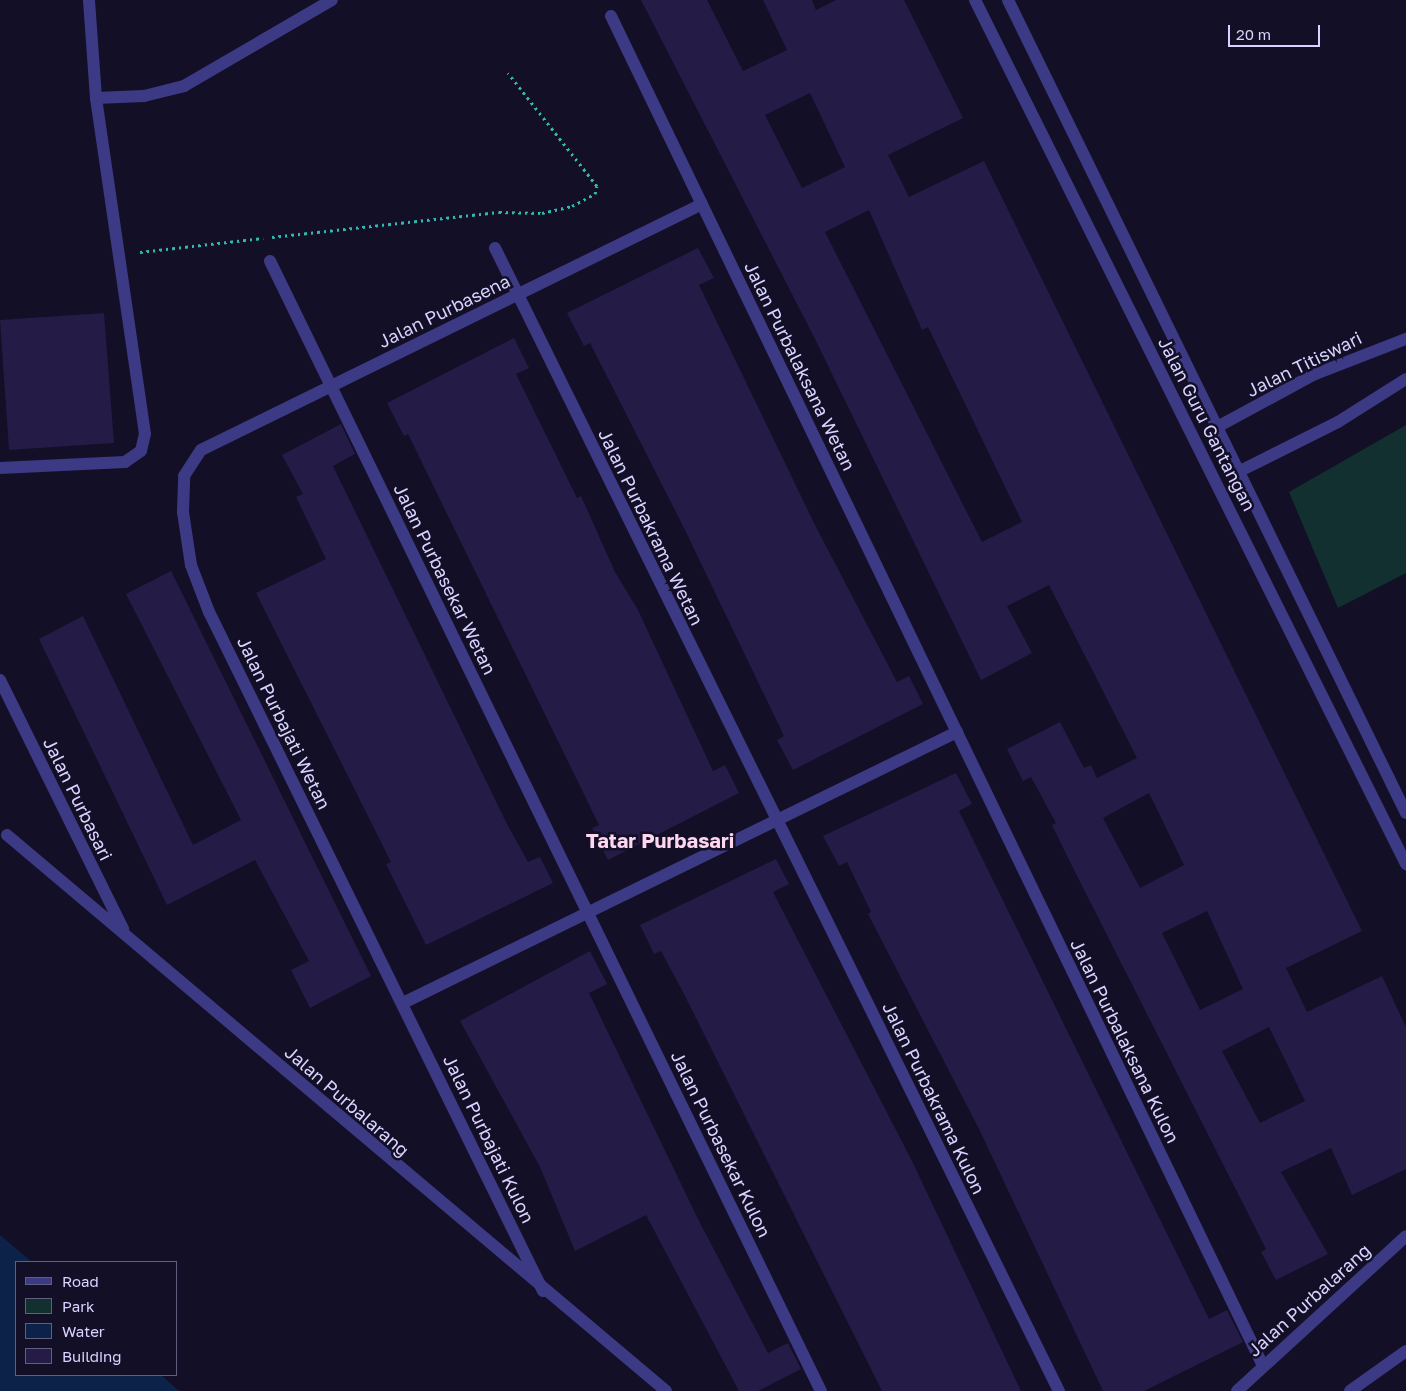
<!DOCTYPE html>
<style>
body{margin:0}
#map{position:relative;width:1406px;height:1391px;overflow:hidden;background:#130f26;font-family:"Golos Text",sans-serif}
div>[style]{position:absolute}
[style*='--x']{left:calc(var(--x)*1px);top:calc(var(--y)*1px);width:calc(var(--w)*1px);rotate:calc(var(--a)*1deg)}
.green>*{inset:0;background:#12302f}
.water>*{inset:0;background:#0c2248}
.building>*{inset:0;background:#241b47}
.path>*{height:3px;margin-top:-1.5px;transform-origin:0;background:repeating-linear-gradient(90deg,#2fb8b0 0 2.5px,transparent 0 6.5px)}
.minor>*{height:12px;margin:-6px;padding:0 6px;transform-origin:6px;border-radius:6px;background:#3d3a85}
.tertiary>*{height:12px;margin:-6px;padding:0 6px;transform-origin:6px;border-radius:6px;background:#3d3a85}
span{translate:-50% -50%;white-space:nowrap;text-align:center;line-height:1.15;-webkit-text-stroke:5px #130f26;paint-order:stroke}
.street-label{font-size:18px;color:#d9d4ff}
.quarter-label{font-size:20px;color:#ffd6f0;font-weight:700}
.legend{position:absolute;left:15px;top:1261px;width:162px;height:115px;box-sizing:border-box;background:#130f26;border:1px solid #625e7d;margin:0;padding:6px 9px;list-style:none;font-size:15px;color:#d9d4ff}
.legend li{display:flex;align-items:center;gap:10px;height:25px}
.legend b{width:25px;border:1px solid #625e7d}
.scale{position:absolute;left:1228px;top:25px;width:92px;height:22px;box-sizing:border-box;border:2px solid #d9d4ff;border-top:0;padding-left:6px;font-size:15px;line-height:18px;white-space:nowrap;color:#d9d4ff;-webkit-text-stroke:4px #130f26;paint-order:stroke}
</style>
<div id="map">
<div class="green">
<i style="clip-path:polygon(1406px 425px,1406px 573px,1338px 608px,1289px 492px)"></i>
</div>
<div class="water">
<i style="clip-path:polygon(0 1235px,32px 1262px,16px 1262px,16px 1375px,161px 1375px,179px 1391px,0 1391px)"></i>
</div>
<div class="building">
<i style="clip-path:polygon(evenodd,641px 0,707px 0,743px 71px,787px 50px,763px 0,812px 0,816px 10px,836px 0,904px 0,963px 118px,888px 155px,909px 197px,984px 161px,1362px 931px,1286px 968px,1307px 1012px,1382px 976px,1406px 1027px,1406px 1169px,1352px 1195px,1331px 1148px,1281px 1172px,1328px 1254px,1276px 1280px,1261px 1252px,1266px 1249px,1070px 862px,1052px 825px,1056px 823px,1031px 777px,1023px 781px,1007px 749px,1060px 722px,1084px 768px,1091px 765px,1097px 778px,1137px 758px,1049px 585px,1007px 606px,1032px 653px,981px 680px,815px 339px,641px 0,810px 93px,845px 167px,802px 188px,765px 115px,810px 93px,641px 0,869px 210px,922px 330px,928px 327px,1022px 522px,982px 542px,825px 232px,869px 210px,641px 0,1149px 793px,1184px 865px,1140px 888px,1103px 818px,1149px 793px,641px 0,1207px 911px,1243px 989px,1200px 1010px,1162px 933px,1207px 911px,641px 0,1269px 1027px,1305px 1101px,1260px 1123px,1222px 1051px,1269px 1027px)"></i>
<i style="clip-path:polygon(698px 248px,714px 278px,699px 285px,815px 525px,897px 682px,909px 676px,923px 704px,793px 770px,777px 740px,784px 736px,684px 528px,590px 343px,584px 346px,567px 313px)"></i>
<i style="clip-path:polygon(104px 313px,114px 443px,9px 450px,0 320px)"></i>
<i style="clip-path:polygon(514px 338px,529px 368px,516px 374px,577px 498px,581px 496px,615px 572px,638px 610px,713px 771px,725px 765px,739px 793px,608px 860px,592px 828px,599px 825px,408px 434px,404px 436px,387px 403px)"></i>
<i style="clip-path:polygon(341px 424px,355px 454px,333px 466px,506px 822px,528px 862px,540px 857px,553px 883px,426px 945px,386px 864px,391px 862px,256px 593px,326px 559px,296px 497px,303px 494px,282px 455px)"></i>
<i style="clip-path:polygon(171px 571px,371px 976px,310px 1008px,291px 970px,309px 961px,255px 860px,167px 905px,39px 639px,83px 616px,193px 845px,241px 820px,126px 594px)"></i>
<i style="clip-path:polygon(956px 773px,972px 804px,959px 811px,1209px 1319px,1227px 1310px,1243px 1342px,1144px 1391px,1103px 1391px,979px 1129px,868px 914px,871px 912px,847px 862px,839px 866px,823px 836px)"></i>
<i style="clip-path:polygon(776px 859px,789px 884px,773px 892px,912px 1161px,1021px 1391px,882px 1391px,684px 994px,661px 951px,654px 954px,640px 925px)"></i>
<i style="clip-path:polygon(590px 951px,607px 984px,589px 993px,697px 1217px,768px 1353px,788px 1343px,801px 1369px,758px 1391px,739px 1391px,646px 1215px,575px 1251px,540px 1167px,460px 1021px)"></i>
</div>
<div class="path">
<i style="--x:272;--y:237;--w:228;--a:-6.3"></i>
<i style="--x:499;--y:212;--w:43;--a:1.3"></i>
<i style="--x:542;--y:213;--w:31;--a:-13"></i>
<i style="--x:572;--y:206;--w:26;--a:-28"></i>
<i style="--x:595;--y:194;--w:8;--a:-76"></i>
<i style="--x:597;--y:186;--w:144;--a:-128.2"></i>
<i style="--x:140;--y:252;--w:124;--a:-6.5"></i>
</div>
<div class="minor">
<i style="--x:611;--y:16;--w:1497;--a:64.22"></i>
<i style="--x:96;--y:98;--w:48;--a:-2.4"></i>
<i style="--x:144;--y:96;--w:41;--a:-14"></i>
<i style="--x:184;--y:86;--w:171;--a:-30.2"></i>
<i style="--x:495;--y:248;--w:1275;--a:63.74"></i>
<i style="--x:270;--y:261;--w:1257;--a:64.01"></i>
<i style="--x:1219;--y:426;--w:107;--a:-28.5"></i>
<i style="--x:1313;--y:375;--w:100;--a:-21.2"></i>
<i style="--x:0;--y:468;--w:125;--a:-2.7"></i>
<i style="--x:125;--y:462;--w:19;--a:-35"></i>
<i style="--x:141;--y:451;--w:17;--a:-77"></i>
<i style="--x:145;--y:434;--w:340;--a:-98.3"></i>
<i style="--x:96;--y:98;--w:98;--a:-94.1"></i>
<i style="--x:1242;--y:470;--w:107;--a:-26.6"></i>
<i style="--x:1338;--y:422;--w:80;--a:-32.3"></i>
<i style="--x:0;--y:680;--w:278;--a:63.7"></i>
<i style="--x:7;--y:835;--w:862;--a:40.15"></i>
<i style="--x:403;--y:1003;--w:617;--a:-26.07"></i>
<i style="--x:543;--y:1291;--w:757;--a:-116.19"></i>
<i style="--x:209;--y:612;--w:50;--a:-111"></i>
<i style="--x:191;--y:565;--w:54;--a:-98.6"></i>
<i style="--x:183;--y:512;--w:36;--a:-88"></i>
<i style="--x:184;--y:476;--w:31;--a:-57"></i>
<i style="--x:201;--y:450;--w:558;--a:-26.15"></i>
<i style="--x:1237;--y:1391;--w:229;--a:-42.5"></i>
<i style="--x:1350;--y:1391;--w:69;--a:-35.5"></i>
</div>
<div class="tertiary">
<i style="--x:975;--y:0;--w:966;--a:63.49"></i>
<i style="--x:1008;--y:0;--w:905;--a:63.92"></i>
</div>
<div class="street-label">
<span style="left:444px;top:311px;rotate:-26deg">Jalan Purbasena</span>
<span style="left:1304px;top:364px;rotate:-26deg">Jalan Titiswari</span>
<span style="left:800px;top:366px;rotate:64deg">Jalan Purbalaksana Wetan</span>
<span style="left:1207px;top:424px;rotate:63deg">Jalan Guru Gantangan</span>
<span style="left:651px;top:527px;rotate:64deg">Jalan Purbakrama Wetan</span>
<span style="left:445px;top:579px;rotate:64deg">Jalan Purbasekar Wetan</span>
<span style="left:284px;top:723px;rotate:64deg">Jalan Purbajati Wetan</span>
<span style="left:78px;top:799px;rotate:64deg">Jalan Purbasari</span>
<span style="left:1125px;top:1041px;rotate:64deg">Jalan Purbalaksana Kulon</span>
<span style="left:934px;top:1098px;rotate:64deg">Jalan Purbakrama Kulon</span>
<span style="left:347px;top:1101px;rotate:41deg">Jalan Purbalarang</span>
<span style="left:489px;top:1139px;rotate:64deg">Jalan Purbajati Kulon</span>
<span style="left:721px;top:1144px;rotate:64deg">Jalan Purbasekar Kulon</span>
<span style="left:1309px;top:1300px;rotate:-42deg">Jalan Purbalarang</span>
</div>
<div class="quarter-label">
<span style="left:660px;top:840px">Tatar Purbasari</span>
</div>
<ul class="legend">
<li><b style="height:6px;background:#3d3a85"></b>Road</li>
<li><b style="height:14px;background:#12302f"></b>Park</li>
<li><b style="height:14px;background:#0c2248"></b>Water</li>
<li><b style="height:14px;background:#241b47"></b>Building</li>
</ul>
<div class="scale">20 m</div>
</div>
